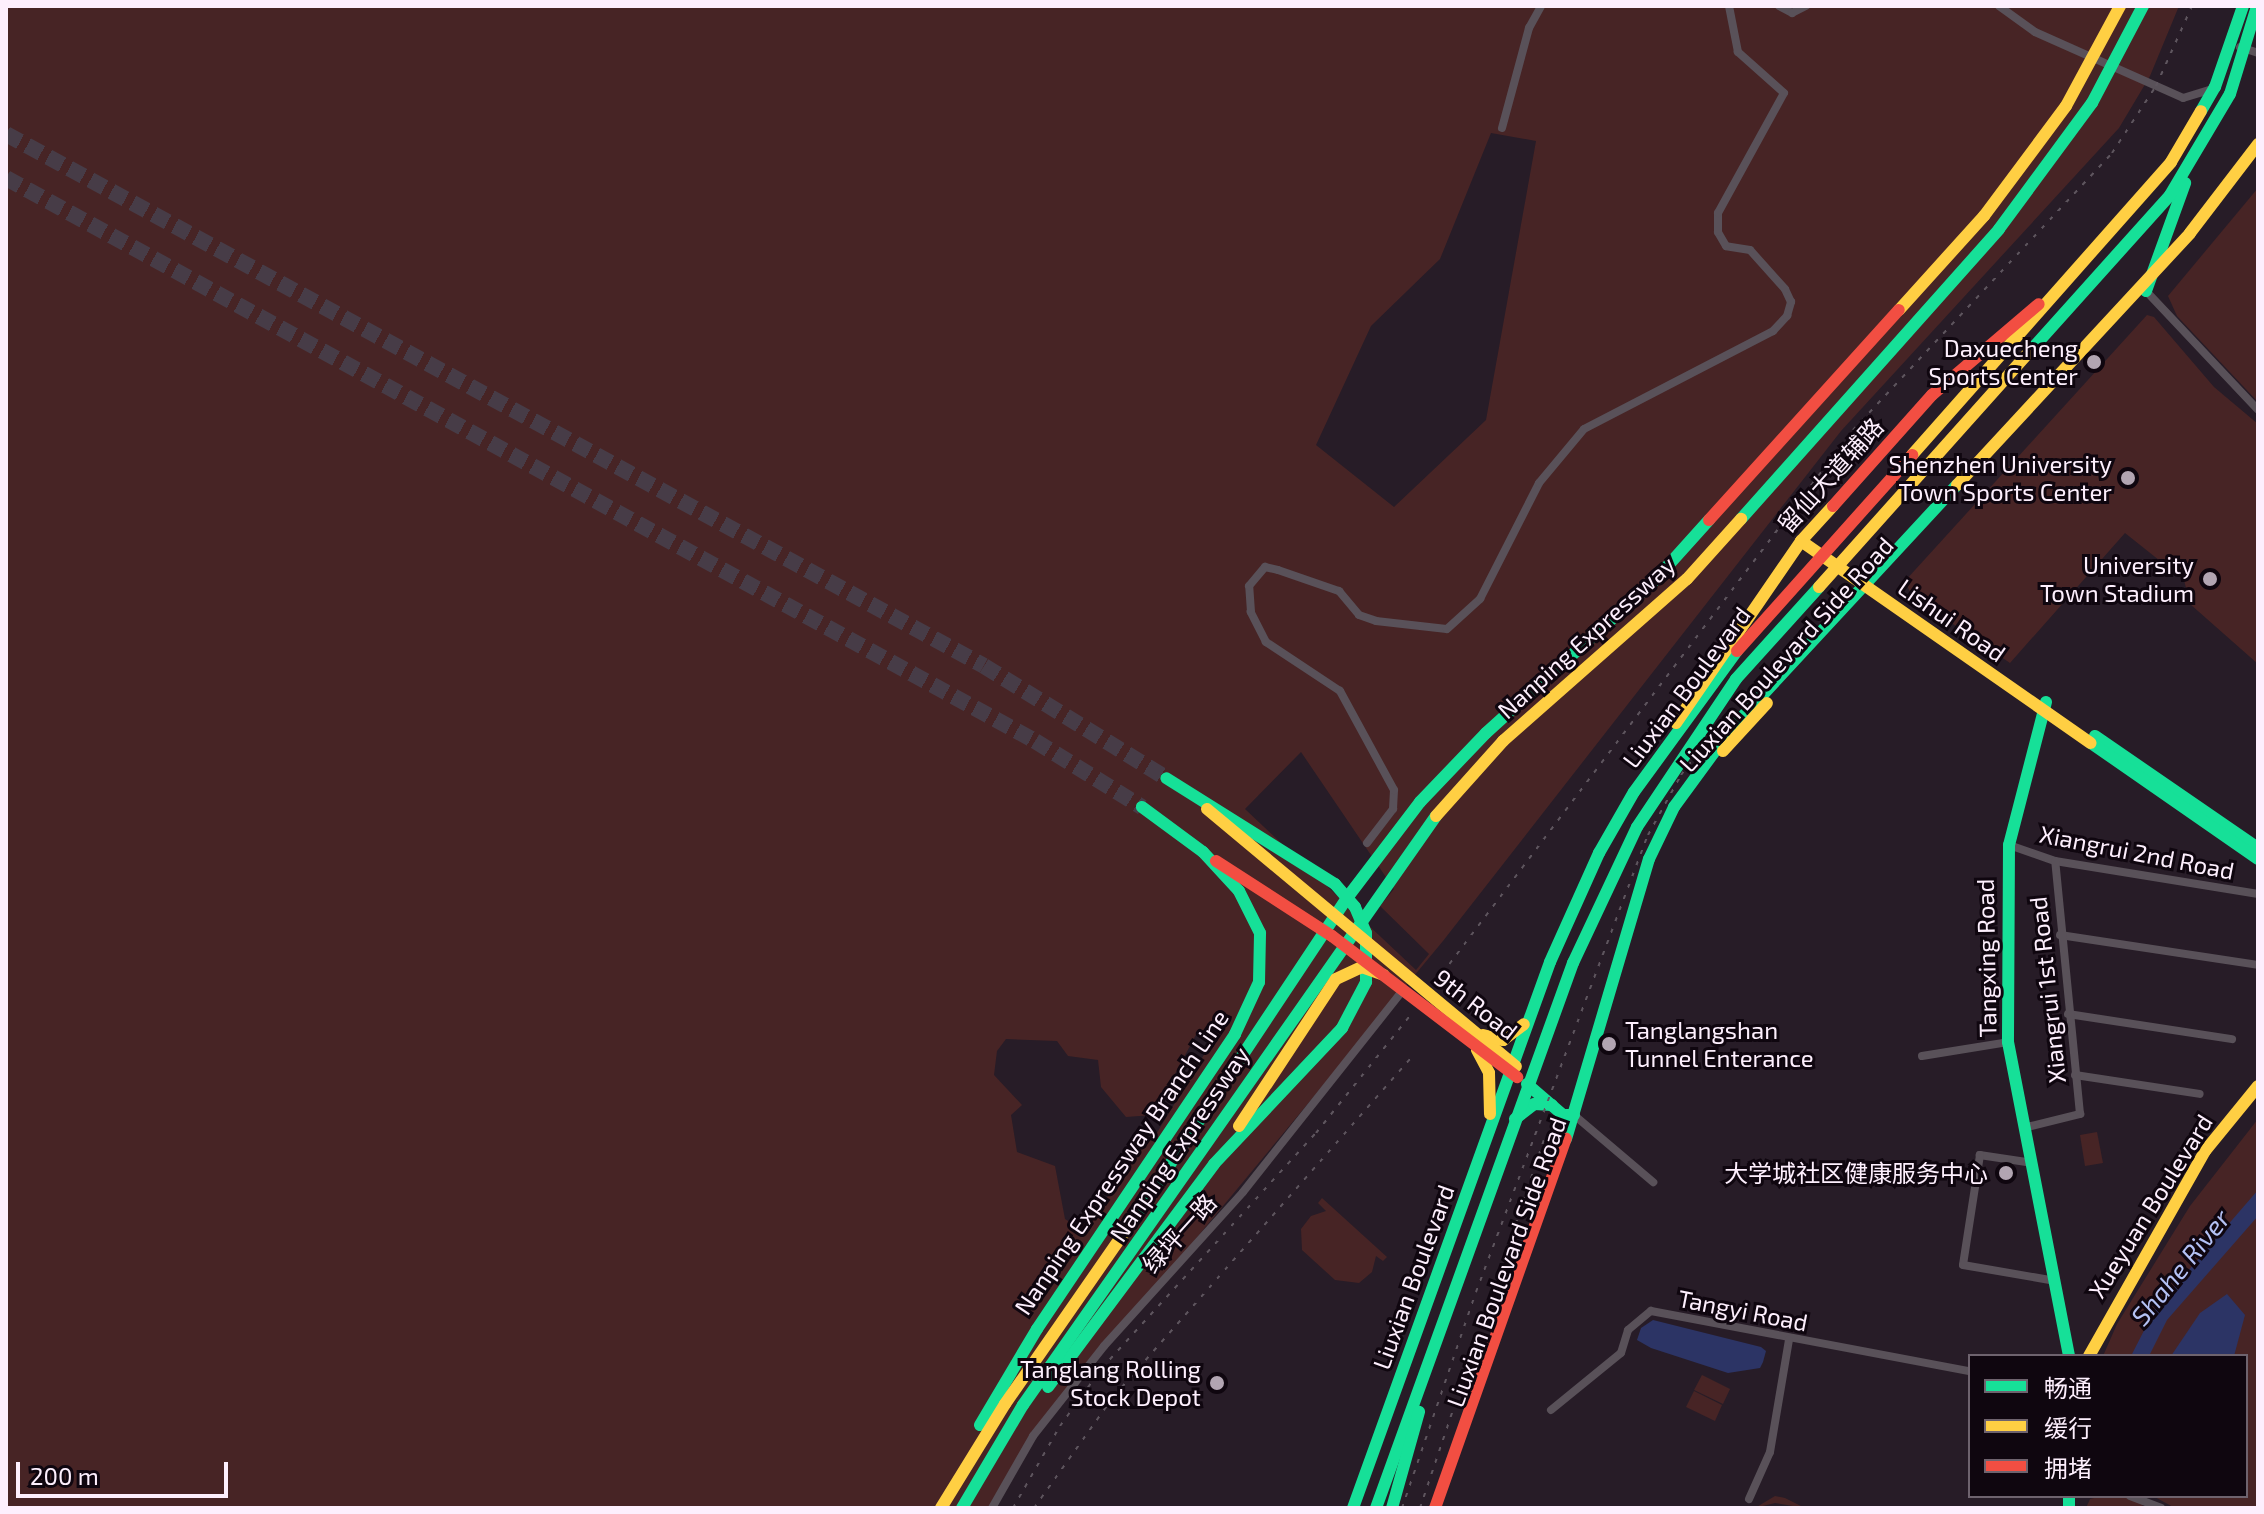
<!DOCTYPE html>
<meta charset="utf-8">
<style>
body{margin:0}
#map{position:relative;width:2264px;height:1514px;overflow:hidden;background:#271c27;font-family:"Exo 2","Noto Sans SC",sans-serif}
div>[style]{position:absolute}
[style*='--x']{left:calc(var(--x)*1px);top:calc(var(--y)*1px);width:calc(var(--w)*1px);rotate:calc(var(--a)*1deg)}
.green>*{inset:0;background:#472425}
.water>*{inset:0;background:#2c3465}
.highway-tunnel>*{height:16px;margin-top:-8px;transform-origin:0;background:repeating-linear-gradient(90deg,#473c47 0 16px,transparent 0 24px)}
.street>*{height:8px;margin:-4px;padding:0 4px;transform-origin:4px;border-radius:4px;background:#595159}
.fast>*{height:12px;margin:-6px;padding:0 6px;transform-origin:6px;border-radius:6px;background:#16e098}
.slow>*{height:12px;margin:-6px;padding:0 6px;transform-origin:6px;border-radius:6px;background:#ffcf43}
.jam>*{height:12px;margin:-6px;padding:0 6px;transform-origin:6px;border-radius:6px;background:#f24e42}
.rail>*{height:2px;margin-top:-1px;transform-origin:0;background:repeating-linear-gradient(90deg,#5e555e 0 4px,transparent 0 12px)}
.dots>*{width:22px;height:22px;translate:-50% -50%;box-sizing:border-box;border:4px solid #0f060f;border-radius:50%}
span{translate:-50% -50%;white-space:nowrap;text-align:center;line-height:1.15;-webkit-text-stroke:6px #0f060f;paint-order:stroke}
.poi-label{font-size:24px;color:#fdeffd}
.right{translate:-100% -50%;text-align:right}
.left{translate:0 -50%;text-align:left}
.street-label{font-size:24px;color:#fdeffd}
.water-label{font-size:26px;color:#b4c1f4;font-style:italic}
.frame{position:absolute;inset:0;border:8px solid #fdeffd;pointer-events:none}
.legend{position:absolute;left:1968px;top:1354px;width:280px;height:144px;box-sizing:border-box;background:#0f060f;border:2px solid #6e636e;margin:0;padding:10px 14px;list-style:none;font-size:24px;color:#fdeffd}
.legend li{display:flex;align-items:center;gap:16px;height:40px}
.legend b{width:40px;border:2px solid #6e636e}
.scale{position:absolute;left:16px;top:1462px;width:212px;height:36px;box-sizing:border-box;border:4px solid #fdeffd;border-top:0;padding-left:10px;font-size:24px;line-height:28px;white-space:nowrap;color:#fdeffd;-webkit-text-stroke:6px #0f060f;paint-order:stroke}
</style>
<div id="map">
<div class="green">
<i style="clip-path:polygon(evenodd,6px 6px,2179px 6px,2150px 76px,2119px 128px,1841px 431px,1443px 941px,1032px 1436px,989px 1508px,6px 1508px,6px 6px,1491px 133px,1536px 141px,1486px 420px,1394px 507px,1316px 445px,1371px 326px,1440px 259px,1491px 133px,6px 6px,1301px 752px,1394px 889px,1380px 906px,1429px 954px,1416px 970px,1245px 809px,1301px 752px,6px 6px,1220px 1028px,1155px 1136px,1118px 1163px,1120px 1174px,1095px 1219px,1076px 1226px,1065px 1219px,1055px 1166px,1017px 1152px,1011px 1115px,1022px 1105px,994px 1075px,997px 1051px,1006px 1039px,1057px 1041px,1068px 1056px,1098px 1060px,1101px 1087px,1126px 1117px,1153px 1115px,1198px 1031px,1220px 1028px)"></i>
<i style="clip-path:polygon(2258px 188px,2258px 402px,2177px 316px,2168px 296px)"></i>
<i style="clip-path:polygon(2147px 315px,2154px 317px,2214px 387px,2258px 424px,2258px 664px,2190px 604px,2184px 580px,2125px 533px,2010px 663px,1912px 596px,1905px 581px)"></i>
<i style="clip-path:polygon(2258px 1119px,2258px 1508px,2175px 1508px,2153px 1496px,2246px 1496px,2246px 1356px,2103px 1356px,2117px 1324px,2190px 1206px)"></i>
<i style="clip-path:polygon(2097px 1132px,2103px 1163px,2085px 1166px,2080px 1135px)"></i>
<i style="clip-path:polygon(1322px 1198px,1387px 1257px,1383px 1261px,1376px 1256px,1372px 1272px,1359px 1283px,1335px 1280px,1302px 1250px,1301px 1229px,1311px 1216px,1326px 1211px,1318px 1203px)"></i>
<i style="clip-path:polygon(1702px 1375px,1730px 1389px,1723px 1404px,1694px 1390px)"></i>
<i style="clip-path:polygon(1694px 1391px,1722px 1405px,1715px 1421px,1686px 1407px)"></i>
<i style="clip-path:polygon(1775px 1496px,1785px 1498px,1805px 1508px,1775px 1503px,1755px 1508px)"></i>
<i style="clip-path:polygon(2102px 1496px,2141px 1496px,2143px 1508px,2086px 1508px,2090px 1499px)"></i>
</div>
<div class="water">
<i style="clip-path:polygon(2258px 1190px,2258px 1216px,2167px 1320px,2149px 1356px,2131px 1356px,2155px 1309px)"></i>
<i style="clip-path:polygon(2227px 1294px,2245px 1315px,2234px 1356px,2171px 1356px,2200px 1313px)"></i>
<i style="clip-path:polygon(1653px 1320px,1761px 1347px,1766px 1351px,1763px 1362px,1760px 1368px,1728px 1373px,1651px 1348px,1637px 1340px,1641px 1328px)"></i>
</div>
<div class="highway-tunnel">
<i style="--x:6;--y:134;--w:1113;--a:28.54"></i>
<i style="--x:984;--y:666;--w:214;--a:31.6"></i>
<i style="--x:6;--y:178;--w:1173;--a:28.68"></i>
<i style="--x:1035;--y:741;--w:126;--a:31.7"></i>
</div>
<div class="street">
<i style="--x:1779;--y:6;--w:15;--a:28"></i>
<i style="--x:1792;--y:13;--w:16;--a:-27"></i>
<i style="--x:1999;--y:6;--w:44;--a:35.8"></i>
<i style="--x:2035;--y:32;--w:162;--a:24"></i>
<i style="--x:2183;--y:98;--w:28;--a:-17"></i>
<i style="--x:2240;--y:47;--w:19;--a:18"></i>
<i style="--x:1502;--y:128;--w:104;--a:-74.9"></i>
<i style="--x:1529;--y:28;--w:25;--a:-61"></i>
<i style="--x:2146;--y:291;--w:163;--a:46.7"></i>
<i style="--x:1367;--y:843;--w:43;--a:-52.6"></i>
<i style="--x:1393;--y:809;--w:19;--a:-87"></i>
<i style="--x:1394;--y:790;--w:113;--a:-118.6"></i>
<i style="--x:1340;--y:691;--w:89;--a:-146.5"></i>
<i style="--x:1266;--y:642;--w:34;--a:-117"></i>
<i style="--x:1251;--y:612;--w:26;--a:-94"></i>
<i style="--x:1249;--y:586;--w:25;--a:-50"></i>
<i style="--x:1265;--y:567;--w:13;--a:13"></i>
<i style="--x:1278;--y:570;--w:65;--a:19"></i>
<i style="--x:1339;--y:591;--w:31;--a:50"></i>
<i style="--x:1359;--y:615;--w:18;--a:19"></i>
<i style="--x:1376;--y:621;--w:71;--a:6.4"></i>
<i style="--x:1447;--y:629;--w:45;--a:-42.3"></i>
<i style="--x:1480;--y:599;--w:130;--a:-63"></i>
<i style="--x:1539;--y:483;--w:70;--a:-50.2"></i>
<i style="--x:1584;--y:429;--w:213;--a:-27.4"></i>
<i style="--x:1773;--y:331;--w:21;--a:-47"></i>
<i style="--x:1787;--y:316;--w:15;--a:-74"></i>
<i style="--x:1791;--y:302;--w:14;--a:-115"></i>
<i style="--x:1785;--y:289;--w:52;--a:-131.9"></i>
<i style="--x:1750;--y:250;--w:24;--a:-171"></i>
<i style="--x:1726;--y:246;--w:16;--a:-120"></i>
<i style="--x:1718;--y:232;--w:19;--a:-90"></i>
<i style="--x:1718;--y:213;--w:137;--a:-61.2"></i>
<i style="--x:1784;--y:93;--w:62;--a:-138.3"></i>
<i style="--x:1738;--y:52;--w:47;--a:-101.1"></i>
<i style="--x:2009;--y:845;--w:49;--a:19.2"></i>
<i style="--x:2055;--y:861;--w:206;--a:9.2"></i>
<i style="--x:2060;--y:935;--w:200;--a:8.6"></i>
<i style="--x:2068;--y:1014;--w:166;--a:8.7"></i>
<i style="--x:1922;--y:1056;--w:87;--a:-9.2"></i>
<i style="--x:2075;--y:1075;--w:126;--a:8.6"></i>
<i style="--x:1574;--y:1115;--w:104;--a:40.3"></i>
<i style="--x:2027;--y:1127;--w:55;--a:-13.8"></i>
<i style="--x:2080;--y:1114;--w:254;--a:-95.6"></i>
<i style="--x:2033;--y:1163;--w:54;--a:-171.4"></i>
<i style="--x:1980;--y:1155;--w:111;--a:98.8"></i>
<i style="--x:1963;--y:1265;--w:94;--a:9.8"></i>
<i style="--x:1551;--y:1410;--w:90;--a:-39.2"></i>
<i style="--x:1621;--y:1353;--w:24;--a:-73"></i>
<i style="--x:1628;--y:1330;--w:30;--a:-40"></i>
<i style="--x:1651;--y:1311;--w:325;--a:10.7"></i>
<i style="--x:2130;--y:1496;--w:33;--a:21"></i>
<i style="--x:1749;--y:1499;--w:51;--a:-65.9"></i>
<i style="--x:1770;--y:1452;--w:114;--a:-80.4"></i>
<i style="--x:992;--y:1508;--w:83;--a:-60.3"></i>
<i style="--x:1033;--y:1436;--w:115;--a:-51.7"></i>
<i style="--x:1104;--y:1346;--w:207;--a:-47.9"></i>
<i style="--x:1243;--y:1192;--w:258;--a:-51.6"></i>
</div>
<div class="fast">
<i style="--x:2201;--y:111;--w:28;--a:-60"></i>
<i style="--x:2215;--y:87;--w:86;--a:-70.9"></i>
<i style="--x:2146;--y:291;--w:115;--a:-70.1"></i>
<i style="--x:2032;--y:349;--w:207;--a:-48.1"></i>
<i style="--x:2170;--y:195;--w:117;--a:-59.3"></i>
<i style="--x:2230;--y:94;--w:92;--a:-72.9"></i>
<i style="--x:1741;--y:519;--w:388;--a:-48.3"></i>
<i style="--x:1999;--y:229;--w:157;--a:-53.6"></i>
<i style="--x:2092;--y:103;--w:110;--a:-62.3"></i>
<i style="--x:2046;--y:702;--w:148;--a:104.5"></i>
<i style="--x:2009;--y:845;--w:197;--a:90.3"></i>
<i style="--x:2008;--y:1042;--w:320;--a:79"></i>
<i style="--x:2095;--y:736;--w:198;--a:34.5"></i>
<i style="--x:2091;--y:743;--w:203;--a:34.8"></i>
<i style="--x:1527;--y:1084;--w:48;--a:40.7"></i>
<i style="--x:1563;--y:1115;--w:11;--a:0"></i>
<i style="--x:1515;--y:1119;--w:24;--a:-38"></i>
<i style="--x:1534;--y:1104;--w:18;--a:3"></i>
<i style="--x:1566;--y:1139;--w:292;--a:-73.5"></i>
<i style="--x:1649;--y:859;--w:58;--a:-64.3"></i>
<i style="--x:1674;--y:807;--w:97;--a:-53.8"></i>
<i style="--x:1731;--y:729;--w:333;--a:-47.2"></i>
<i style="--x:1135;--y:1217;--w:388;--a:-56.4"></i>
<i style="--x:1350;--y:894;--w:116;--a:-52.7"></i>
<i style="--x:1420;--y:802;--w:95;--a:-46.3"></i>
<i style="--x:1486;--y:733;--w:228;--a:-42.2"></i>
<i style="--x:1655;--y:580;--w:81;--a:-48"></i>
<i style="--x:1048;--y:1387;--w:278;--a:-53.3"></i>
<i style="--x:1214;--y:1164;--w:187;--a:-46.7"></i>
<i style="--x:1342;--y:1028;--w:52;--a:-62.4"></i>
<i style="--x:1366;--y:982;--w:49;--a:-90"></i>
<i style="--x:1366;--y:933;--w:28;--a:-113"></i>
<i style="--x:1355;--y:907;--w:30;--a:-131"></i>
<i style="--x:1335;--y:884;--w:199;--a:-147.9"></i>
<i style="--x:980;--y:1425;--w:112;--a:-59.3"></i>
<i style="--x:1037;--y:1329;--w:355;--a:-56.1"></i>
<i style="--x:1235;--y:1034;--w:57;--a:-65.2"></i>
<i style="--x:1259;--y:982;--w:49;--a:-88.8"></i>
<i style="--x:1260;--y:933;--w:47;--a:-116.6"></i>
<i style="--x:1239;--y:891;--w:53;--a:-132.7"></i>
<i style="--x:1203;--y:852;--w:76;--a:-143.6"></i>
<i style="--x:2069;--y:1496;--w:12;--a:90"></i>
<i style="--x:962;--y:1508;--w:120;--a:-59.4"></i>
<i style="--x:1023;--y:1405;--w:719;--a:-54.96"></i>
<i style="--x:1353;--y:1508;--w:580;--a:-70.16"></i>
<i style="--x:1550;--y:962;--w:120;--a:-65.8"></i>
<i style="--x:1599;--y:853;--w:70;--a:-60.2"></i>
<i style="--x:1634;--y:792;--w:175;--a:-53.9"></i>
<i style="--x:1376;--y:1508;--w:580;--a:-70.13"></i>
<i style="--x:1573;--y:963;--w:150;--a:-64.8"></i>
<i style="--x:1637;--y:827;--w:178;--a:-56.2"></i>
<i style="--x:1736;--y:679;--w:124;--a:-47.9"></i>
<i style="--x:1392;--y:1508;--w:100;--a:-74.3"></i>
</div>
<div class="slow">
<i style="--x:1899;--y:310;--w:127;--a:-47.9"></i>
<i style="--x:1984;--y:216;--w:137;--a:-53.3"></i>
<i style="--x:2066;--y:106;--w:114;--a:-61.6"></i>
<i style="--x:1912;--y:455;--w:391;--a:-48.5"></i>
<i style="--x:2171;--y:162;--w:59;--a:-59.5"></i>
<i style="--x:1957;--y:485;--w:343;--a:-47.2"></i>
<i style="--x:2190;--y:233;--w:112;--a:-52.6"></i>
<i style="--x:1801;--y:541;--w:353;--a:34.9"></i>
<i style="--x:1819;--y:587;--w:319;--a:-48.2"></i>
<i style="--x:1676;--y:723;--w:221;--a:-55.5"></i>
<i style="--x:1801;--y:541;--w:47;--a:-47.6"></i>
<i style="--x:1723;--y:751;--w:65;--a:-47.5"></i>
<i style="--x:1207;--y:809;--w:402;--a:39.8"></i>
<i style="--x:1436;--y:816;--w:101;--a:-48.2"></i>
<i style="--x:1503;--y:741;--w:245;--a:-41.4"></i>
<i style="--x:1687;--y:579;--w:81;--a:-48"></i>
<i style="--x:1483;--y:1035;--w:21;--a:14"></i>
<i style="--x:1503;--y:1040;--w:26;--a:-37"></i>
<i style="--x:1477;--y:1050;--w:26;--a:62"></i>
<i style="--x:1489;--y:1073;--w:41;--a:88.6"></i>
<i style="--x:1239;--y:1126;--w:176;--a:-56.6"></i>
<i style="--x:1336;--y:979;--w:29;--a:-25"></i>
<i style="--x:1362;--y:967;--w:23;--a:20"></i>
<i style="--x:2089;--y:1356;--w:236;--a:-60.5"></i>
<i style="--x:2205;--y:1151;--w:84;--a:-50.8"></i>
<i style="--x:941;--y:1508;--w:122;--a:-58.4"></i>
<i style="--x:1005;--y:1404;--w:228;--a:-55.2"></i>
</div>
<div class="jam">
<i style="--x:1833;--y:506;--w:149;--a:-48.3"></i>
<i style="--x:1932;--y:395;--w:140;--a:-40.4"></i>
<i style="--x:1709;--y:520;--w:283;--a:-47.9"></i>
<i style="--x:1737;--y:651;--w:263;--a:-48.2"></i>
<i style="--x:1216;--y:861;--w:138;--a:32.9"></i>
<i style="--x:1332;--y:936;--w:233;--a:37.3"></i>
<i style="--x:1435;--y:1508;--w:392;--a:-70.5"></i>
</div>
<div class="rail">
<i style="--x:1435;--y:983;--w:693;--a:-52.92"></i>
<i style="--x:1853;--y:430;--w:379;--a:-46.9"></i>
<i style="--x:2112;--y:153;--w:80;--a:-56.7"></i>
<i style="--x:2156;--y:86;--w:88;--a:-65.8"></i>
<i style="--x:1013;--y:1508;--w:95;--a:-60.2"></i>
<i style="--x:1060;--y:1426;--w:72;--a:-54.1"></i>
<i style="--x:1102;--y:1368;--w:318;--a:-47.7"></i>
<i style="--x:1316;--y:1133;--w:154;--a:-51.3"></i>
<i style="--x:1034;--y:1508;--w:138;--a:-54.5"></i>
<i style="--x:1114;--y:1396;--w:449;--a:-48.7"></i>
<i style="--x:1402;--y:1508;--w:228;--a:-71.1"></i>
<i style="--x:1476;--y:1292;--w:488;--a:-69.4"></i>
<i style="--x:1648;--y:835;--w:68;--a:-61.2"></i>
<i style="--x:1681;--y:775;--w:68;--a:-52.8"></i>
<i style="--x:1420;--y:1508;--w:388;--a:-71.4"></i>
</div>
<div class="dots">
<i style="left:2094px;top:362px;background:#b2a5b2"></i>
<i style="left:2128px;top:478px;background:#b2a5b2"></i>
<i style="left:2210px;top:579px;background:#b2a5b2"></i>
<i style="left:1609px;top:1044px;background:#b2a5b2"></i>
<i style="left:2006px;top:1173px;background:#b2a5b2"></i>
<i style="left:1217px;top:1383px;background:#b2a5b2"></i>
</div>
<div class="poi-label">
<span class="right" style="left:2078px;top:362px">Daxuecheng<br>Sports Center</span>
<span class="right" style="left:2112px;top:478px">Shenzhen University<br>Town Sports Center</span>
<span class="right" style="left:2194px;top:579px">University<br>Town Stadium</span>
<span class="left" style="left:1625px;top:1044px">Tanglangshan<br>Tunnel Enterance</span>
<span class="right" style="left:1988px;top:1173px">大学城社区健康服务中心</span>
<span class="right" style="left:1201px;top:1383px">Tanglang Rolling<br>Stock Depot</span>
</div>
<div class="street-label">
<span style="left:1830px;top:475px;rotate:-48deg">留仙大道辅路</span>
<span style="left:1952px;top:620px;rotate:35deg">Lishui Road</span>
<span style="left:1586px;top:637px;rotate:-42deg">Nanping Expressway</span>
<span style="left:1786px;top:654px;rotate:-48deg">Liuxian Boulevard Side Road</span>
<span style="left:1686px;top:687px;rotate:-53deg">Liuxian Boulevard</span>
<span style="left:2137px;top:852px;rotate:11deg">Xiangrui 2nd Road</span>
<span style="left:1986px;top:958px;rotate:-91deg">Tangxing Road</span>
<span style="left:2047px;top:990px;rotate:-96deg">Xiangrui 1st Road</span>
<span style="left:1476px;top:1004px;rotate:38deg">9th Road</span>
<span style="left:1179px;top:1144px;rotate:-56deg">Nanping Expressway</span>
<span style="left:1121px;top:1162px;rotate:-56deg">Nanping Expressway Branch Line</span>
<span style="left:2150px;top:1206px;rotate:-58deg">Xueyuan Boulevard</span>
<span style="left:1179px;top:1233px;rotate:-48deg">绿坪一路</span>
<span style="left:1506px;top:1262px;rotate:-70deg">Liuxian Boulevard Side Road</span>
<span style="left:1413px;top:1277px;rotate:-70deg">Liuxian Boulevard</span>
<span style="left:1743px;top:1310px;rotate:11deg">Tangyi Road</span>
</div>
<div class="water-label">
<span style="left:2180px;top:1267px;rotate:-51deg">Shahe River</span>
</div>
<div class="frame"></div>
<ul class="legend">
<li><b style="height:10px;background:#16e098"></b>畅通</li>
<li><b style="height:10px;background:#ffcf43"></b>缓行</li>
<li><b style="height:10px;background:#f24e42"></b>拥堵</li>
</ul>
<div class="scale">200 m</div>
</div>
